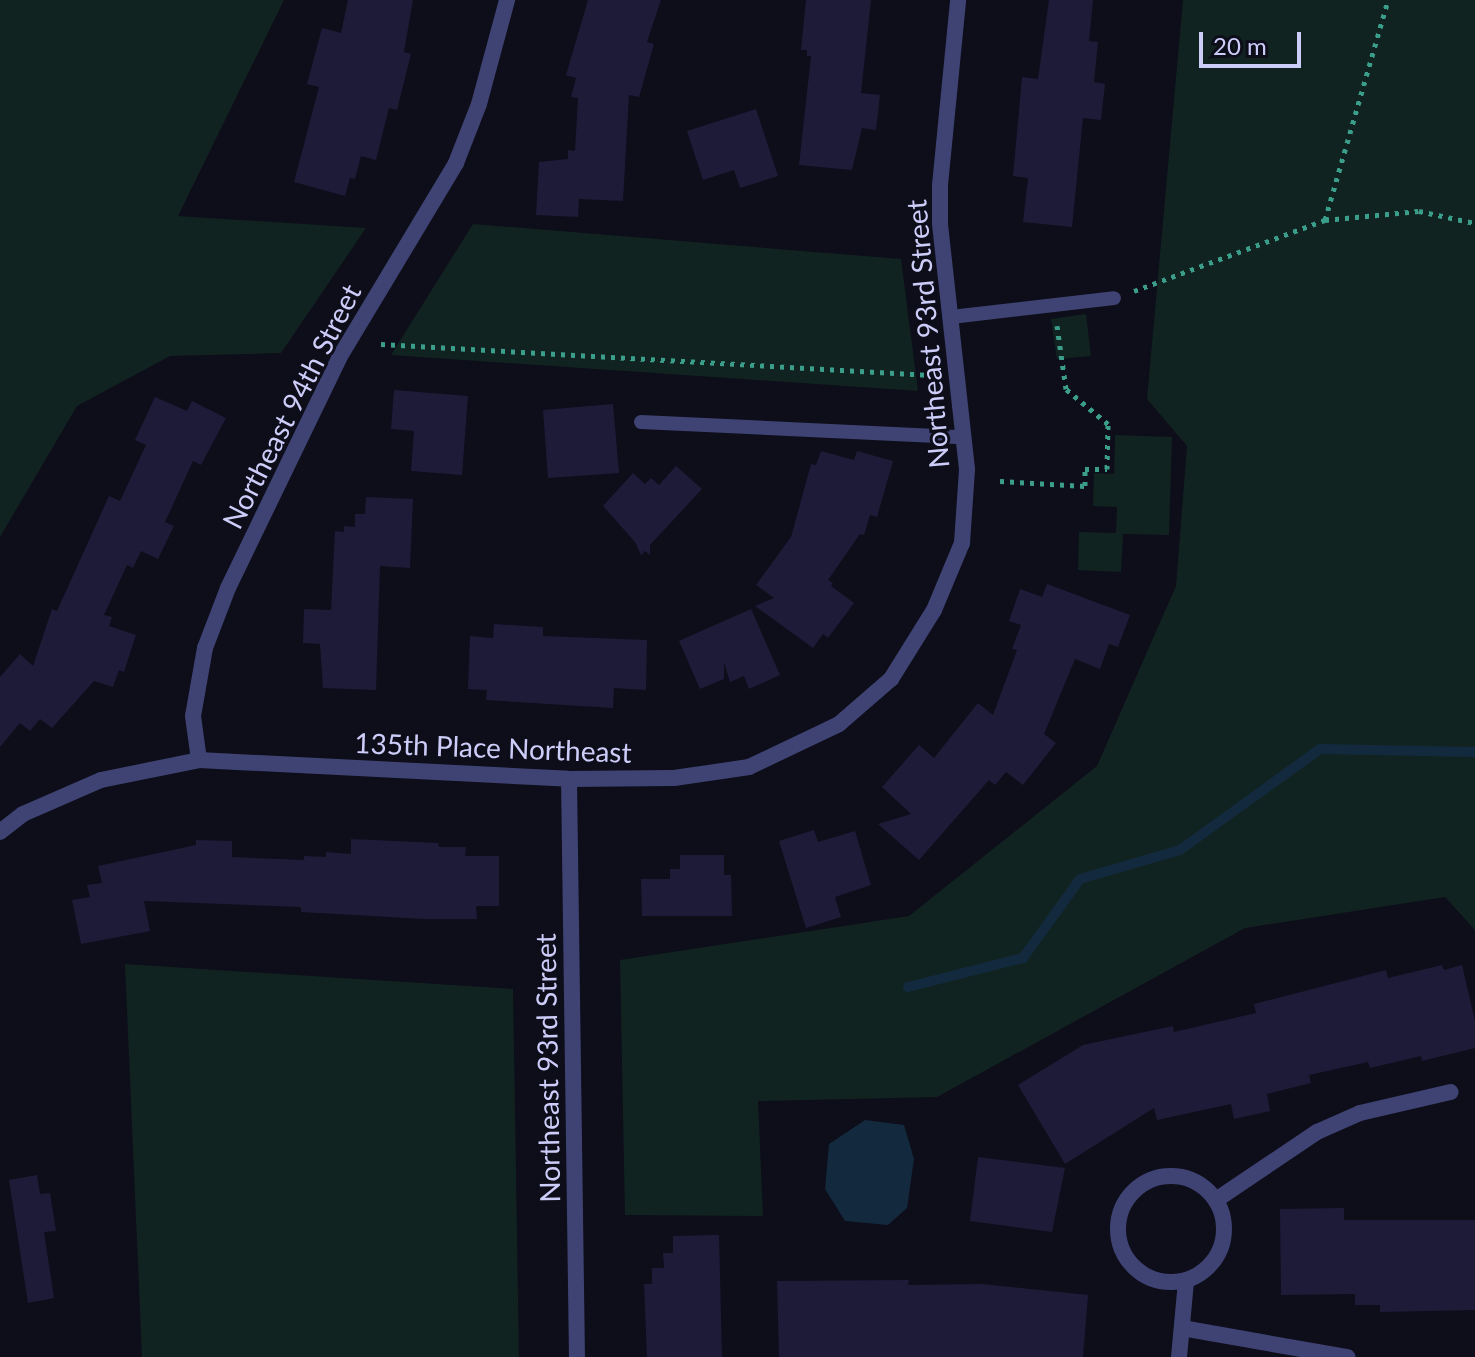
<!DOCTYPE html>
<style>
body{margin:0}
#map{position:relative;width:1475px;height:1357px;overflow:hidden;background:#0e0d1a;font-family:Lato,sans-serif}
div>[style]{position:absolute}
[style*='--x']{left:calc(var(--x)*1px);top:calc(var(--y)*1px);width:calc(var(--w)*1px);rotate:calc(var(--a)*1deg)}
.green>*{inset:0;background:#112320}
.water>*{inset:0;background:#132a3e}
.stream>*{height:10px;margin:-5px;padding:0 5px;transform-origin:5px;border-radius:5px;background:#132a3e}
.building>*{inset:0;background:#1e1b39}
.path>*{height:5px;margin-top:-2.5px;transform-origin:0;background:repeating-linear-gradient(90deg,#3b9e8b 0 4px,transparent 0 10px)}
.service>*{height:14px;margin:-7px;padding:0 7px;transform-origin:7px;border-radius:7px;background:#3e4373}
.minor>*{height:16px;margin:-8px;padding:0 8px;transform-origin:8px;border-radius:8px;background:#3e4373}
.minor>.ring{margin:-8px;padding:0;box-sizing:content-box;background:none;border:16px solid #3e4373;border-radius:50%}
span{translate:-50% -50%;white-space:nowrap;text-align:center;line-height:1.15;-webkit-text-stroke:6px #0e0d1a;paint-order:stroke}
.street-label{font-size:28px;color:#cdcdf9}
.scale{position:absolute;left:1199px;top:32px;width:102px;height:36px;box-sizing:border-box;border:4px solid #cdcdf9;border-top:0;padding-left:10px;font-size:24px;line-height:28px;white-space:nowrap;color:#cdcdf9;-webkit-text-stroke:6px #0e0d1a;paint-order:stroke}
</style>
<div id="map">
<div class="green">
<i style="clip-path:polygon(0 0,284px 0,178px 216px,366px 228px,281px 353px,170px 356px,77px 406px,0 537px)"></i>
<i style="clip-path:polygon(1183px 0,1475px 0,1475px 930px,1445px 897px,1245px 928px,937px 1097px,758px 1101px,763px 1216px,625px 1215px,620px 960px,909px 916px,1097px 766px,1176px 586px,1187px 446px,1147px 399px)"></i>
<i style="clip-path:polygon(473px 224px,901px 259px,918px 391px,391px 355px)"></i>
<i style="clip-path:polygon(1086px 314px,1091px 356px,1057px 359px,1051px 319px)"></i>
<i style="clip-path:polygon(1115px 435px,1172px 437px,1169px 535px,1123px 534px,1121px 572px,1078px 570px,1079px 532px,1116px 533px,1117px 507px,1093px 506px,1094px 473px,1114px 474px)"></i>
<i style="clip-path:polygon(125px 964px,513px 989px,519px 1357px,142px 1357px)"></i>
</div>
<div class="water">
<i style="clip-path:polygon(865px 1120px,904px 1125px,914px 1159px,907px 1208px,888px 1225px,845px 1221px,825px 1189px,829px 1144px)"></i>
</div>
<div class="stream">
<i style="--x:908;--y:987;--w:119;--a:-14.2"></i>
<i style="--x:1023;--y:958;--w:97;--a:-54.2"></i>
<i style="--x:1080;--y:879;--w:104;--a:-16.2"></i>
<i style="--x:1180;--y:850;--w:173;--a:-35.8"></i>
<i style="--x:1320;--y:749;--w:155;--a:1.1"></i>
</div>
<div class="building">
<i style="clip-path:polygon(348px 0,413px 0,404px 52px,411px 54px,397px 110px,389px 108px,376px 160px,361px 156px,355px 179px,350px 178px,345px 196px,294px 182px,319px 87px,307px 84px,322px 28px,341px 33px)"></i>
<i style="clip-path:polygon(588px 0,661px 0,647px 42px,654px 44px,639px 97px,629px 95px,623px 201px,579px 199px,578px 217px,536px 215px,539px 162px,568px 159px,568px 150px,575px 151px,578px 98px,571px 97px,576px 78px,566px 75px)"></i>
<i style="clip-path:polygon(806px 0,871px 0,861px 93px,880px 95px,876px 130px,862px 128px,852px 170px,799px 165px,811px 56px,807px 56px,807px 50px,801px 50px)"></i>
<i style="clip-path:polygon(1049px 0,1093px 0,1089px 41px,1098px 42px,1094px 82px,1105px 84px,1101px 120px,1083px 118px,1072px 227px,1023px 222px,1028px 178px,1013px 176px,1022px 77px,1038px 79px)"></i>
<i style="clip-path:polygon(756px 109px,778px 176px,740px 188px,734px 170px,703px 180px,687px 131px)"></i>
<i style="clip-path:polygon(394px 390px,468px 396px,462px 475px,411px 471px,414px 431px,391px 429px)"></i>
<i style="clip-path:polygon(155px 397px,187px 411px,192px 401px,226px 418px,201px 465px,193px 461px,165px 522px,174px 526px,158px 559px,141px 551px,133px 568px,127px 565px,104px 615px,112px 617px,109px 626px,136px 635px,124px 672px,119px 670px,113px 687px,94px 681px,52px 728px,40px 719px,30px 731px,20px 723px,0 747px,0 677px,20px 654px,33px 666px,52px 609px,57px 611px,109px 496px,120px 501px,146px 445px,135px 440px)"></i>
<i style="clip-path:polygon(613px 404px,619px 473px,548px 478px,543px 410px)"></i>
<i style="clip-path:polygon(821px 451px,854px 460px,857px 451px,893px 461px,877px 517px,870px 515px,864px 535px,860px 534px,828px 580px,833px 583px,831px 586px,854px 603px,828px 638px,823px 634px,813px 648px,755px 606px,774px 598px,756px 585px,791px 537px,811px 464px,816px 465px)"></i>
<i style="clip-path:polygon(676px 466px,702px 489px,650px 545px,650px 555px,645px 551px,641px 555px,635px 542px,603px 506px,633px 473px,645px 484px,651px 478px,659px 485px)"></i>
<i style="clip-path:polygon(366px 497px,413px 499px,410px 568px,380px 566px,376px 690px,323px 688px,320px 644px,303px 643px,304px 609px,331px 610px,335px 531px,344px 532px,344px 526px,355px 527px,355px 514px,365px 514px)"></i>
<i style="clip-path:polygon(1047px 584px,1130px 615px,1118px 647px,1109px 644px,1100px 669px,1075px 659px,1044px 734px,1056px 743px,1023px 785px,1006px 772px,995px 785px,989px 780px,919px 860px,878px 824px,911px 814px,882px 787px,919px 745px,934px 758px,978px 703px,993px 715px,1017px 650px,1012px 649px,1021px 625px,1009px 621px,1020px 589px,1042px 597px)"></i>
<i style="clip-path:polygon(751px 609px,780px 675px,749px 689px,744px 676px,730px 682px,724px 662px,724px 679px,700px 689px,679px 641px)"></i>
<i style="clip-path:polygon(494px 624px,543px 627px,543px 636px,647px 640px,646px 690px,614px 688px,613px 708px,486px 700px,487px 690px,468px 689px,470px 636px,493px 638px)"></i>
<i style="clip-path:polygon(814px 830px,818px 842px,855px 831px,871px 885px,835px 897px,841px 917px,806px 928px,779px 841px)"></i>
<i style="clip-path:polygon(351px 839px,438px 843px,439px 847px,466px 847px,465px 856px,499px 856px,499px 906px,476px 906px,477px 919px,425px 919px,301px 912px,301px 907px,144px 901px,150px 931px,81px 944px,72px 900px,90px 897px,87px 885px,102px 883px,98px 866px,196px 845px,196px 840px,232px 841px,232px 857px,304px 860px,304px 856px,326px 857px,326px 852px,351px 854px)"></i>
<i style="clip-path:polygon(680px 855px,724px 855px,724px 875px,731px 875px,732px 916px,642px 916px,641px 879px,670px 879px,670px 869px,680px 869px)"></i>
<i style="clip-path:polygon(1442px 965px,1444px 970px,1462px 965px,1475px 1021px,1475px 1048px,1422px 1061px,1421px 1056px,1370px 1068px,1368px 1062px,1309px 1075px,1311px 1083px,1267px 1094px,1270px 1111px,1234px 1119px,1231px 1104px,1157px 1120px,1154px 1108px,1065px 1164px,1018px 1085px,1083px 1045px,1173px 1026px,1174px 1032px,1256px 1013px,1254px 1004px,1386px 970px,1388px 978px)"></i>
<i style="clip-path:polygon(978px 1157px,1065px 1168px,1052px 1232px,970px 1221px)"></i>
<i style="clip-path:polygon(37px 1175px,40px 1194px,50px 1193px,56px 1231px,44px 1232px,54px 1298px,28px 1303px,9px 1180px)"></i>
<i style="clip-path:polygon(1344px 1208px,1344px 1220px,1475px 1220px,1475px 1310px,1380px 1312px,1380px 1305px,1355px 1305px,1355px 1294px,1281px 1295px,1280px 1209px)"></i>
<i style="clip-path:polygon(719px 1235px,722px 1357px,647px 1357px,644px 1284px,652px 1284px,652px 1268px,664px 1268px,663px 1253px,673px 1253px,673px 1236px)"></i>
<i style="clip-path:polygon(909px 1280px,908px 1285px,982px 1284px,1088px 1295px,1083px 1357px,779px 1357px,777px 1281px)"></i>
</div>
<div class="path">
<i style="--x:1325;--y:220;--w:94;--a:-5.5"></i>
<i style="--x:1419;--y:211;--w:57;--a:12.1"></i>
<i style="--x:1134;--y:291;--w:204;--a:-20.4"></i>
<i style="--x:1325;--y:220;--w:229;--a:-74"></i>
<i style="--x:381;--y:344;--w:550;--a:3.23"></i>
<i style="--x:1000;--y:481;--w:85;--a:3.4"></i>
<i style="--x:1085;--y:486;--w:17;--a:-90"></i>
<i style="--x:1085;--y:469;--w:22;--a:0"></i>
<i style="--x:1107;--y:469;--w:45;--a:-88.7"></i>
<i style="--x:1108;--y:424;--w:55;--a:-140.2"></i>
<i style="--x:1066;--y:389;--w:64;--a:-98.1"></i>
</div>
<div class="service">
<i style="--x:951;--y:317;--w:164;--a:-6.6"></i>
<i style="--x:641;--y:422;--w:322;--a:2.7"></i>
</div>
<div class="minor">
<i style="--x:199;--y:760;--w:44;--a:-97.8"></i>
<i style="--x:193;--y:716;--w:69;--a:-80"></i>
<i style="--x:205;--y:648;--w:64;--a:-69"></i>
<i style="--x:228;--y:588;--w:255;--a:-64.2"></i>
<i style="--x:339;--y:358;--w:227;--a:-59"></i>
<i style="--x:456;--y:163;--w:63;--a:-68.7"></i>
<i style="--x:479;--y:104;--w:108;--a:-74.9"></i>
<i style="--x:569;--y:779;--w:578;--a:89.21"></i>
<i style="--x:0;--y:832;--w:29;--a:-38"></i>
<i style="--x:23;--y:814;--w:85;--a:-23.6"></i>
<i style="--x:101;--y:780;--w:100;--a:-11.5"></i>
<i style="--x:199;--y:760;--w:370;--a:2.9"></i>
<i style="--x:569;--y:779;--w:105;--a:-0.5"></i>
<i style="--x:674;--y:778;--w:76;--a:-8.3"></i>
<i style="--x:749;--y:767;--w:100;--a:-25.5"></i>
<i style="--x:839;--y:724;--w:69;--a:-40.9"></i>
<i style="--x:891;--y:679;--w:81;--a:-58.1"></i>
<i style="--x:934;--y:610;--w:73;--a:-67.3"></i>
<i style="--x:962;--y:543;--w:74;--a:-86.1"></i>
<i style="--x:967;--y:469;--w:247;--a:-96.3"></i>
<i style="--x:940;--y:223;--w:38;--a:-90"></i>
<i style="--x:940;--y:185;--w:186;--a:-84.4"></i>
<i class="ring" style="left:1118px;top:1176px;width:90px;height:90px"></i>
<i style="--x:1216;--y:1200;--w:122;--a:-34"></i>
<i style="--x:1317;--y:1132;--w:47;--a:-23.8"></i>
<i style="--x:1360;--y:1113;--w:93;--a:-13"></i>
<i style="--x:1182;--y:1328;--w:168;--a:10"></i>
<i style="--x:1179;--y:1357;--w:76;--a:-84.7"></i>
</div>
<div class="street-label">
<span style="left:927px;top:334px;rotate:-95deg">Northeast 93rd Street</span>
<span style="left:291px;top:406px;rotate:-63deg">Northeast 94th Street</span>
<span style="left:493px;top:747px;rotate:2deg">135th Place Northeast</span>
<span style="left:547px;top:1068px;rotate:-91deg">Northeast 93rd Street</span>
</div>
<div class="scale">20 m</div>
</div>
